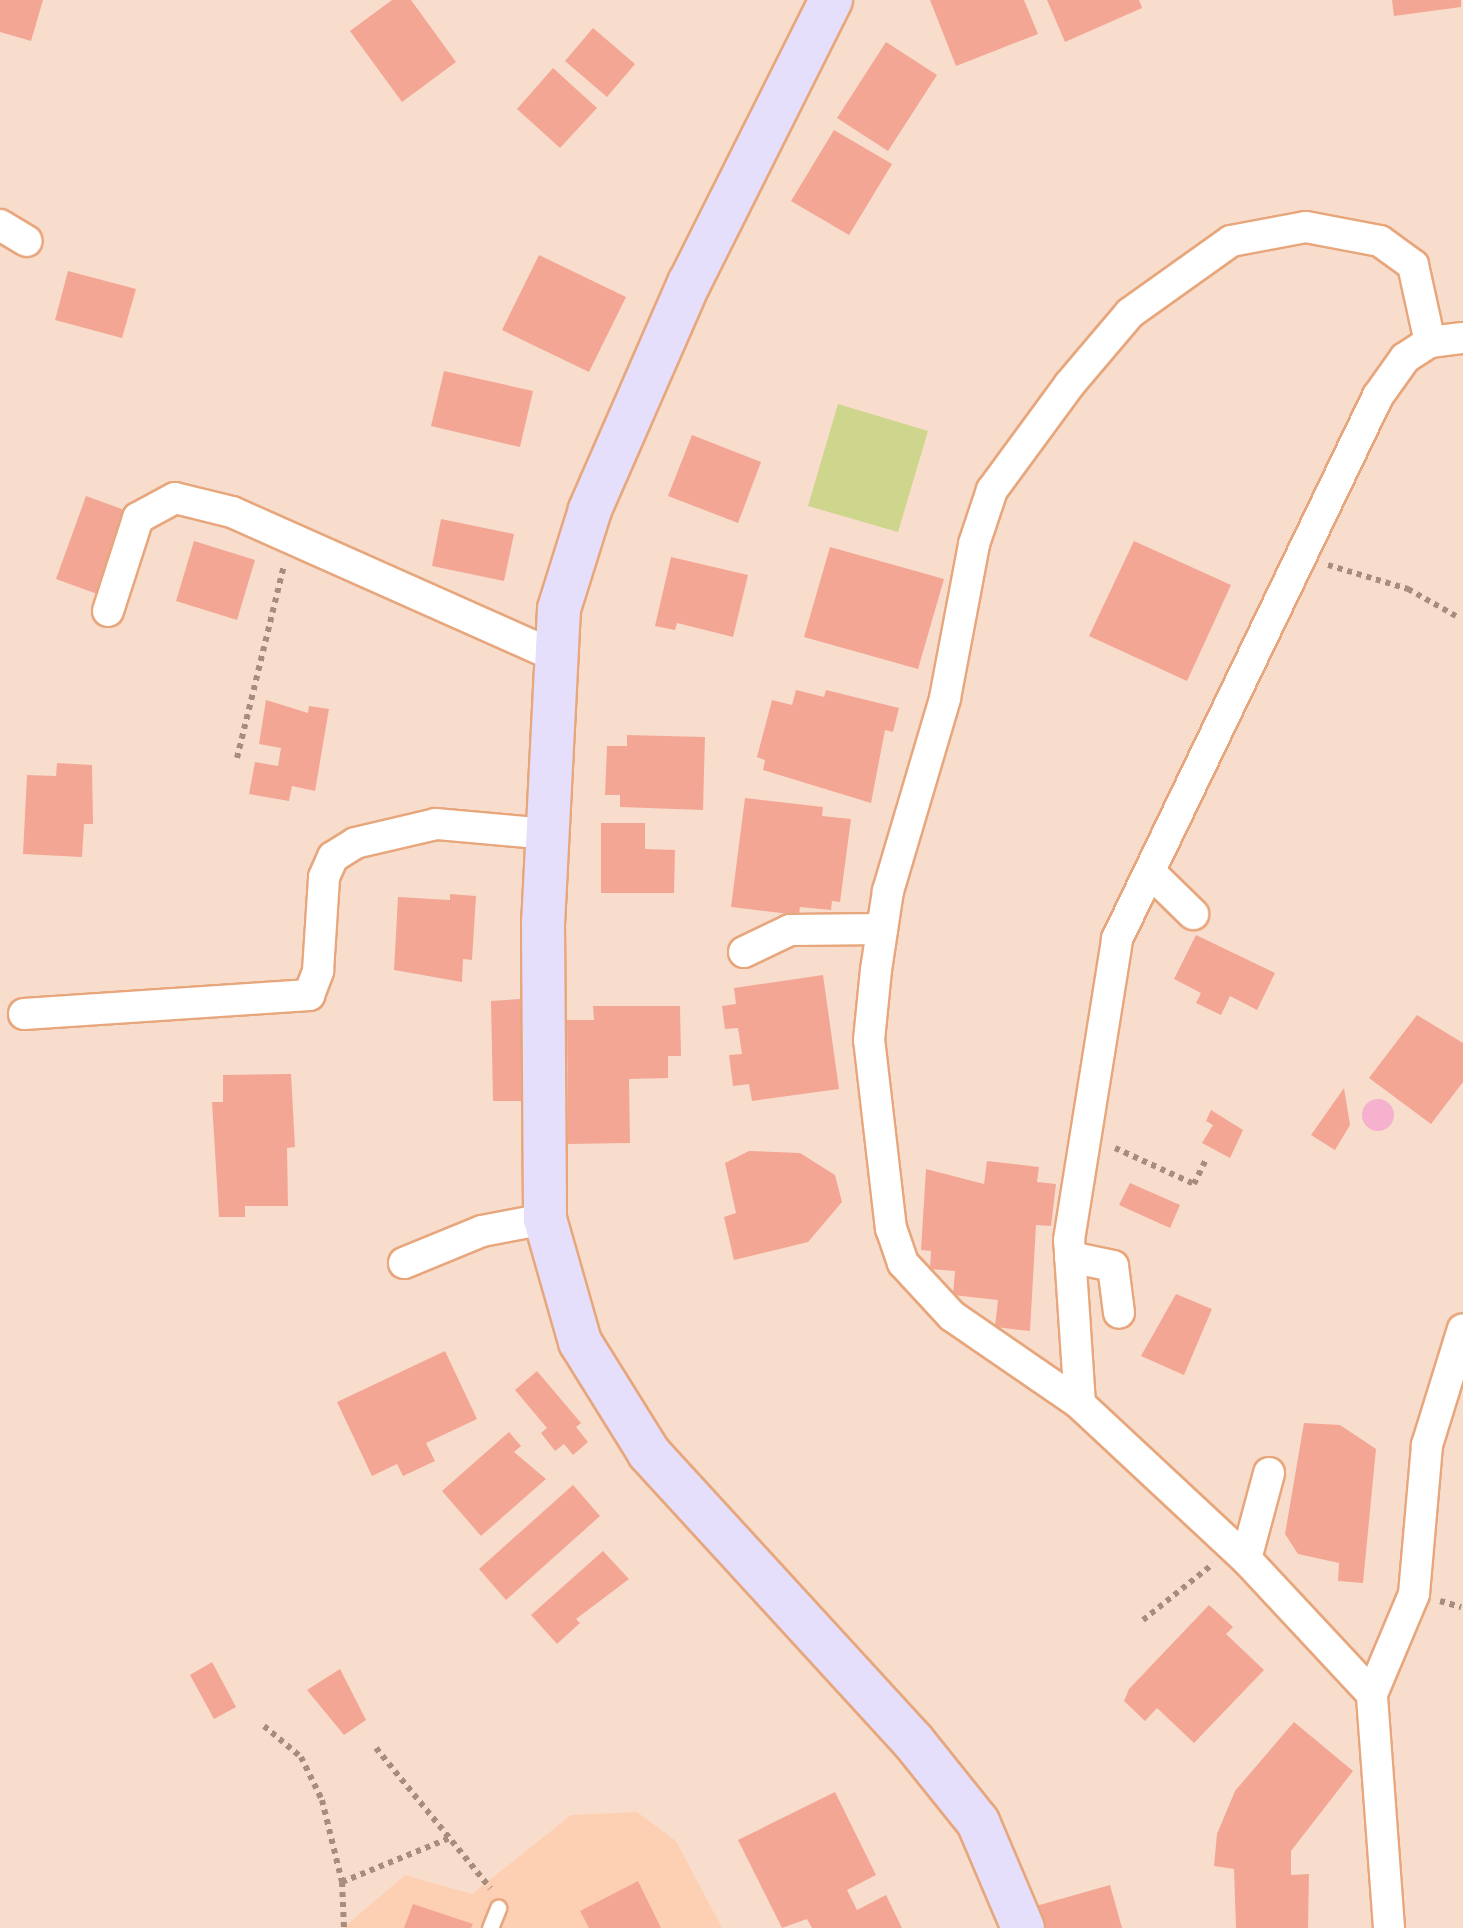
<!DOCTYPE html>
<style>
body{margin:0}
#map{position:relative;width:1463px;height:1928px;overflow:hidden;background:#f8ddcc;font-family:Ubuntu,sans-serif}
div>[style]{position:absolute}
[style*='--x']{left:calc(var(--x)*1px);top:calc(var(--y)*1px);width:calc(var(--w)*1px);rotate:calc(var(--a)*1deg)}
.built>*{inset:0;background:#fdd0b4}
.green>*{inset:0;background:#ced58c}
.water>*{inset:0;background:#f5b1cd}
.round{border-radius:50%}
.building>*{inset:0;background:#f4a695}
.path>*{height:6px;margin-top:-3px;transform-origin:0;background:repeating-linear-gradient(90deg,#a78d7c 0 5px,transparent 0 10px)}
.roads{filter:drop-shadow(2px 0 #e7a67c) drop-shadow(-2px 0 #e7a67c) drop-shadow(0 2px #e7a67c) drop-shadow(0 -2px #e7a67c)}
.lane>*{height:15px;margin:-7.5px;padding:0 7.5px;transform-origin:7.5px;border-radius:7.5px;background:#fff}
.street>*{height:30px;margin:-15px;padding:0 15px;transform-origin:15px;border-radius:15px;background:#fff}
.secondary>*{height:42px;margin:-21px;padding:0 21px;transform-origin:21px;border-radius:21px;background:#e5dffb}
span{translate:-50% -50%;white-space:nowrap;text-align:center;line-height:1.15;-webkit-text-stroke:9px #fbede4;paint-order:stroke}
</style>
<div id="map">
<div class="built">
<i style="clip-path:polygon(637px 1812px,676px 1841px,722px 1928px,343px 1928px,405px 1875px,472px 1894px,571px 1815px)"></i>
</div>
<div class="green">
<i style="clip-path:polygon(838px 404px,928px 431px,898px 532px,808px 506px)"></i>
</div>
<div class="water">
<i class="round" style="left:1362px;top:1099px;width:32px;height:32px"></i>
</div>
<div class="building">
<i style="clip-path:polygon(0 0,43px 0,31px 41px,0 32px)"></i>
<i style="clip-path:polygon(392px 0,411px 0,456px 62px,402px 102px,350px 31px)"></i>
<i style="clip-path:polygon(930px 0,1024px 0,1038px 34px,956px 66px)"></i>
<i style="clip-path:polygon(1047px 0,1139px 0,1142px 8px,1065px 42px)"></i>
<i style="clip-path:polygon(1392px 0,1461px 0,1461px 7px,1394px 16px)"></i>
<i style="clip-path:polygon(593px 28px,635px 64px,607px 97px,565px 61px)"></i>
<i style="clip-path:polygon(886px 42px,937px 75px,888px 151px,837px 118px)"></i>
<i style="clip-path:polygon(553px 68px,597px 108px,560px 148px,517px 109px)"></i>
<i style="clip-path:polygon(834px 130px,892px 164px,849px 235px,791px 201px)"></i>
<i style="clip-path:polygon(539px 255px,626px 297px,589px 372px,502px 330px)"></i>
<i style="clip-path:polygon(68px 271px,136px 289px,122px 338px,55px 320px)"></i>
<i style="clip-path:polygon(444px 371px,533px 391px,520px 447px,431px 426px)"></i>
<i style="clip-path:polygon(692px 435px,761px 462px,738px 523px,668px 496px)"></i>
<i style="clip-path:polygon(86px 496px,130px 512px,100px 595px,56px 579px)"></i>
<i style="clip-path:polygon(441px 519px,514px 534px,504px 581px,432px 566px)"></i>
<i style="clip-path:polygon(194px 541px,255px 560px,237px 620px,176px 601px)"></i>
<i style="clip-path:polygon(1134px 541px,1231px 585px,1187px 681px,1089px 636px)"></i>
<i style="clip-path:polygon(830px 547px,944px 579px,918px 669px,804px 637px)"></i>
<i style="clip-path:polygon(671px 557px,748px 575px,733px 637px,677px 623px,675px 630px,655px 626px)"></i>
<i style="clip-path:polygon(796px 690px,824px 697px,826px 690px,899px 708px,893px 732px,885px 730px,871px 803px,763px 770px,765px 760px,757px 757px,772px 700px,792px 705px)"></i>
<i style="clip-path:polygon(266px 700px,308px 713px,309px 706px,329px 709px,315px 791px,292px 786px,289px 801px,249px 794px,255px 762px,278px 766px,281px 748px,259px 744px)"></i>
<i style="clip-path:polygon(627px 735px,705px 737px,703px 810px,620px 807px,620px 795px,605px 795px,607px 746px,627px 746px)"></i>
<i style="clip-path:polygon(57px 763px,92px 765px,93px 824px,84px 824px,82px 857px,23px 854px,27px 775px,56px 776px)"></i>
<i style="clip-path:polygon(745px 798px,823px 807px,822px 816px,851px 819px,840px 902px,832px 901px,831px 910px,800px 907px,799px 915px,731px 907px)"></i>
<i style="clip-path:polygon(601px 823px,645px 823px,645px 849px,675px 850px,674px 893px,601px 893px)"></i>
<i style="clip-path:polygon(450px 894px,476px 896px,472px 960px,463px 959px,462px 982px,394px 970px,398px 897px,450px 900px)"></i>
<i style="clip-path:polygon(1196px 935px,1275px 973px,1257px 1010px,1230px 996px,1221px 1015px,1196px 1003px,1201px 993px,1174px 979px)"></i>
<i style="clip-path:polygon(823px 975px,839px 1089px,752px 1101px,749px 1084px,733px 1086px,729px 1055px,742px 1054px,738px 1028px,725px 1029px,722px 1006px,736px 1004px,734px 988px)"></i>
<i style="clip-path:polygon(520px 999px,526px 1101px,493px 1101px,491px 1001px)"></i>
<i style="clip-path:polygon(593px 1006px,680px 1006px,681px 1056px,668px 1056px,668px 1078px,629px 1079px,630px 1143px,568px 1144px,567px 1020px,594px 1020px)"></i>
<i style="clip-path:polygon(1417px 1015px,1463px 1043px,1463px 1082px,1431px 1124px,1369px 1078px)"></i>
<i style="clip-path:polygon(291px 1074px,295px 1147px,287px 1148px,288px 1206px,245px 1206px,245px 1217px,219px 1217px,212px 1102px,223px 1102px,223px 1075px)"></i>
<i style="clip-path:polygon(1344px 1088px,1350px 1125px,1335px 1150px,1311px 1135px)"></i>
<i style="clip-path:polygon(1211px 1110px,1243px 1130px,1230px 1158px,1202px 1143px,1213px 1125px,1206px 1121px)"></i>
<i style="clip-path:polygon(749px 1151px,800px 1153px,835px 1175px,842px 1202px,808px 1242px,734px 1260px,724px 1217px,736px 1213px,725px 1163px)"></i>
<i style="clip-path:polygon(987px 1161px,1039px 1167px,1037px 1182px,1056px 1184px,1051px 1226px,1036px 1225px,1030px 1331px,995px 1327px,998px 1300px,953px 1295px,955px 1271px,930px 1269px,931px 1251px,921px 1250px,926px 1169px,984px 1184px)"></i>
<i style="clip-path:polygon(1130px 1183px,1180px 1205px,1170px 1228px,1119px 1205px)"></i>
<i style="clip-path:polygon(1176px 1294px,1212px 1309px,1184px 1375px,1141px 1356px)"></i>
<i style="clip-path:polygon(445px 1351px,477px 1419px,426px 1443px,435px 1461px,403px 1476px,397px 1464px,372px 1476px,337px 1402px)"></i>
<i style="clip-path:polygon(537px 1371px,581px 1423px,576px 1427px,588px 1442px,573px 1455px,564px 1444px,555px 1451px,541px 1433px,547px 1428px,515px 1390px)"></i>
<i style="clip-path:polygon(1304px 1423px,1340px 1425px,1376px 1449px,1363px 1583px,1338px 1581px,1339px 1563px,1298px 1554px,1285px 1534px)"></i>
<i style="clip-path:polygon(509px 1432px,521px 1446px,514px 1452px,546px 1479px,481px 1536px,442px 1491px)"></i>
<i style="clip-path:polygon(573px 1485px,600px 1516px,506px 1600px,479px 1569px)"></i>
<i style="clip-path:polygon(603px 1551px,629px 1579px,576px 1619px,580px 1623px,557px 1644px,531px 1615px)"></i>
<i style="clip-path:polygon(1209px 1605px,1233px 1627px,1226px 1634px,1264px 1670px,1194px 1743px,1157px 1708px,1145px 1721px,1124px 1701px,1129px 1689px)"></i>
<i style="clip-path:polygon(212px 1662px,236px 1707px,214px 1719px,190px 1675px)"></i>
<i style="clip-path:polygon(340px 1669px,366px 1720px,344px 1735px,307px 1690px)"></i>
<i style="clip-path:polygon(1294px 1722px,1353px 1771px,1291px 1851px,1291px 1875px,1309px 1874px,1308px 1928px,1236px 1928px,1234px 1869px,1214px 1866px,1217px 1834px,1235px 1791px)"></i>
<i style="clip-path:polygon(835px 1792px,876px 1875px,847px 1890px,857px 1910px,886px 1895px,902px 1928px,812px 1928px,807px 1919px,782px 1928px,738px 1840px)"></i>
<i style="clip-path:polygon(638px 1881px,661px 1928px,589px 1928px,580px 1911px)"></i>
<i style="clip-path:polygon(1110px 1885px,1122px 1928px,1042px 1928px,1036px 1906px)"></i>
<i style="clip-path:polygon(413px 1904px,473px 1924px,471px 1928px,404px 1928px)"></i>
</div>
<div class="path">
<i style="--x:1328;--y:565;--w:84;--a:16.7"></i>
<i style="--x:1408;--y:589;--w:55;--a:29.4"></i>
<i style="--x:237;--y:758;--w:199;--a:-76.3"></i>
<i style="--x:1115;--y:1148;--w:87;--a:24.5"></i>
<i style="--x:1194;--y:1184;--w:28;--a:-64"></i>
<i style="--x:1440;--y:1601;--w:22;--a:16"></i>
<i style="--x:1143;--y:1620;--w:90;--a:-38.7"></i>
<i style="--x:264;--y:1726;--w:48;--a:40"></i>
<i style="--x:301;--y:1757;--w:48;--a:64"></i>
<i style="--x:322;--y:1800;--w:84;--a:76.3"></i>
<i style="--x:342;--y:1882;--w:46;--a:87.5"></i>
<i style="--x:376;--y:1748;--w:181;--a:50.8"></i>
<i style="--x:342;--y:1882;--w:119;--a:-22.2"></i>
</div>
<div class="roads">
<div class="lane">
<i style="--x:490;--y:1928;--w:22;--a:-68"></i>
</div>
<div class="street">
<i style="--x:0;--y:225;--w:31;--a:31"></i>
<i style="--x:108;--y:611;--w:98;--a:-72.1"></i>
<i style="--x:138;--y:518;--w:42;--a:-28.4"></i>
<i style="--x:175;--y:498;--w:59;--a:13.8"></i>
<i style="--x:232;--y:512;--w:351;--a:24"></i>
<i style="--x:1151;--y:873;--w:59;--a:44.3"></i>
<i style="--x:744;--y:952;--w:51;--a:-25.6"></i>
<i style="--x:790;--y:930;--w:92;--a:-0.6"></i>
<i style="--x:24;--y:1014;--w:286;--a:-3.8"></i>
<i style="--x:309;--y:995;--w:26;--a:-69"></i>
<i style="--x:318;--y:971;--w:94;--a:-86.3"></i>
<i style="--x:324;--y:877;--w:22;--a:-66"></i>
<i style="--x:333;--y:857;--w:26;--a:-32"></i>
<i style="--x:355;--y:843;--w:83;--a:-13.2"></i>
<i style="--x:436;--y:824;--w:113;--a:5.1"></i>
<i style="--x:1070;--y:1257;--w:44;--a:11.8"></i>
<i style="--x:1113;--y:1266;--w:47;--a:82.7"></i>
<i style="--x:404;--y:1263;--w:84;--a:-22.3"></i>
<i style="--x:482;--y:1231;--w:64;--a:-10.8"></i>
<i style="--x:1080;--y:1404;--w:155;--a:-145.5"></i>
<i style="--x:952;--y:1316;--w:72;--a:-132.8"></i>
<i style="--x:903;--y:1263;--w:36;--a:-109"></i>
<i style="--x:891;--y:1229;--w:190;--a:-96.6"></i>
<i style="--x:869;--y:1040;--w:70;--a:-84.3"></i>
<i style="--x:876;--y:970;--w:80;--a:-81.4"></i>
<i style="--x:888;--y:891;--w:201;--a:-73.5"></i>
<i style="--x:945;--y:698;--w:157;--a:-79.3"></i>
<i style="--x:974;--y:544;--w:57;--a:-71.6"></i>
<i style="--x:992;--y:490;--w:130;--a:-53.7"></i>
<i style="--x:1069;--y:385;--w:94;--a:-49.7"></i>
<i style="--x:1130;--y:313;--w:124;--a:-35.5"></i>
<i style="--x:1231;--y:241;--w:76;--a:-10.6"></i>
<i style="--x:1306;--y:227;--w:75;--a:10.7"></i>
<i style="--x:1380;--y:241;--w:41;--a:36"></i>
<i style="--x:1413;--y:265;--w:79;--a:77.6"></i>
<i style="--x:1246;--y:1559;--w:89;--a:-75"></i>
<i style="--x:1372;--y:1694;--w:185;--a:-133"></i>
<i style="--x:1246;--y:1559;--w:227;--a:-137"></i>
<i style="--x:1080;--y:1404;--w:164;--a:-93.8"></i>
<i style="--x:1069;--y:1240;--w:305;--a:-80.9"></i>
<i style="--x:1117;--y:939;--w:602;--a:-64.33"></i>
<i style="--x:1378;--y:396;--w:47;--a:-54.6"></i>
<i style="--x:1405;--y:358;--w:30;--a:-33"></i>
<i style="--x:1430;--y:342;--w:33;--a:-7"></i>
<i style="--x:1389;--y:1928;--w:235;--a:-94.2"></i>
<i style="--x:1372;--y:1694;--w:108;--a:-67.2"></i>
<i style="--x:1414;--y:1594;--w:150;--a:-85"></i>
<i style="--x:1427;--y:1445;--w:121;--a:-72.8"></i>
</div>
<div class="secondary">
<i style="--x:831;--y:0;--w:317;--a:116.6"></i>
<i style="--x:689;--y:283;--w:248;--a:113.6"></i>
<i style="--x:590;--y:510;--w:104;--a:107.4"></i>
<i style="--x:559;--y:609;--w:315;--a:92.9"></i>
<i style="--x:543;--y:924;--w:295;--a:89.6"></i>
<i style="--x:545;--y:1219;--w:128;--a:74.1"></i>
<i style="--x:580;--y:1342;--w:131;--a:58.1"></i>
<i style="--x:649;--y:1453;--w:391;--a:47.5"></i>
<i style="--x:913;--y:1741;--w:104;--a:51.3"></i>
<i style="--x:978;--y:1822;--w:115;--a:67"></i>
</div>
</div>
</div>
